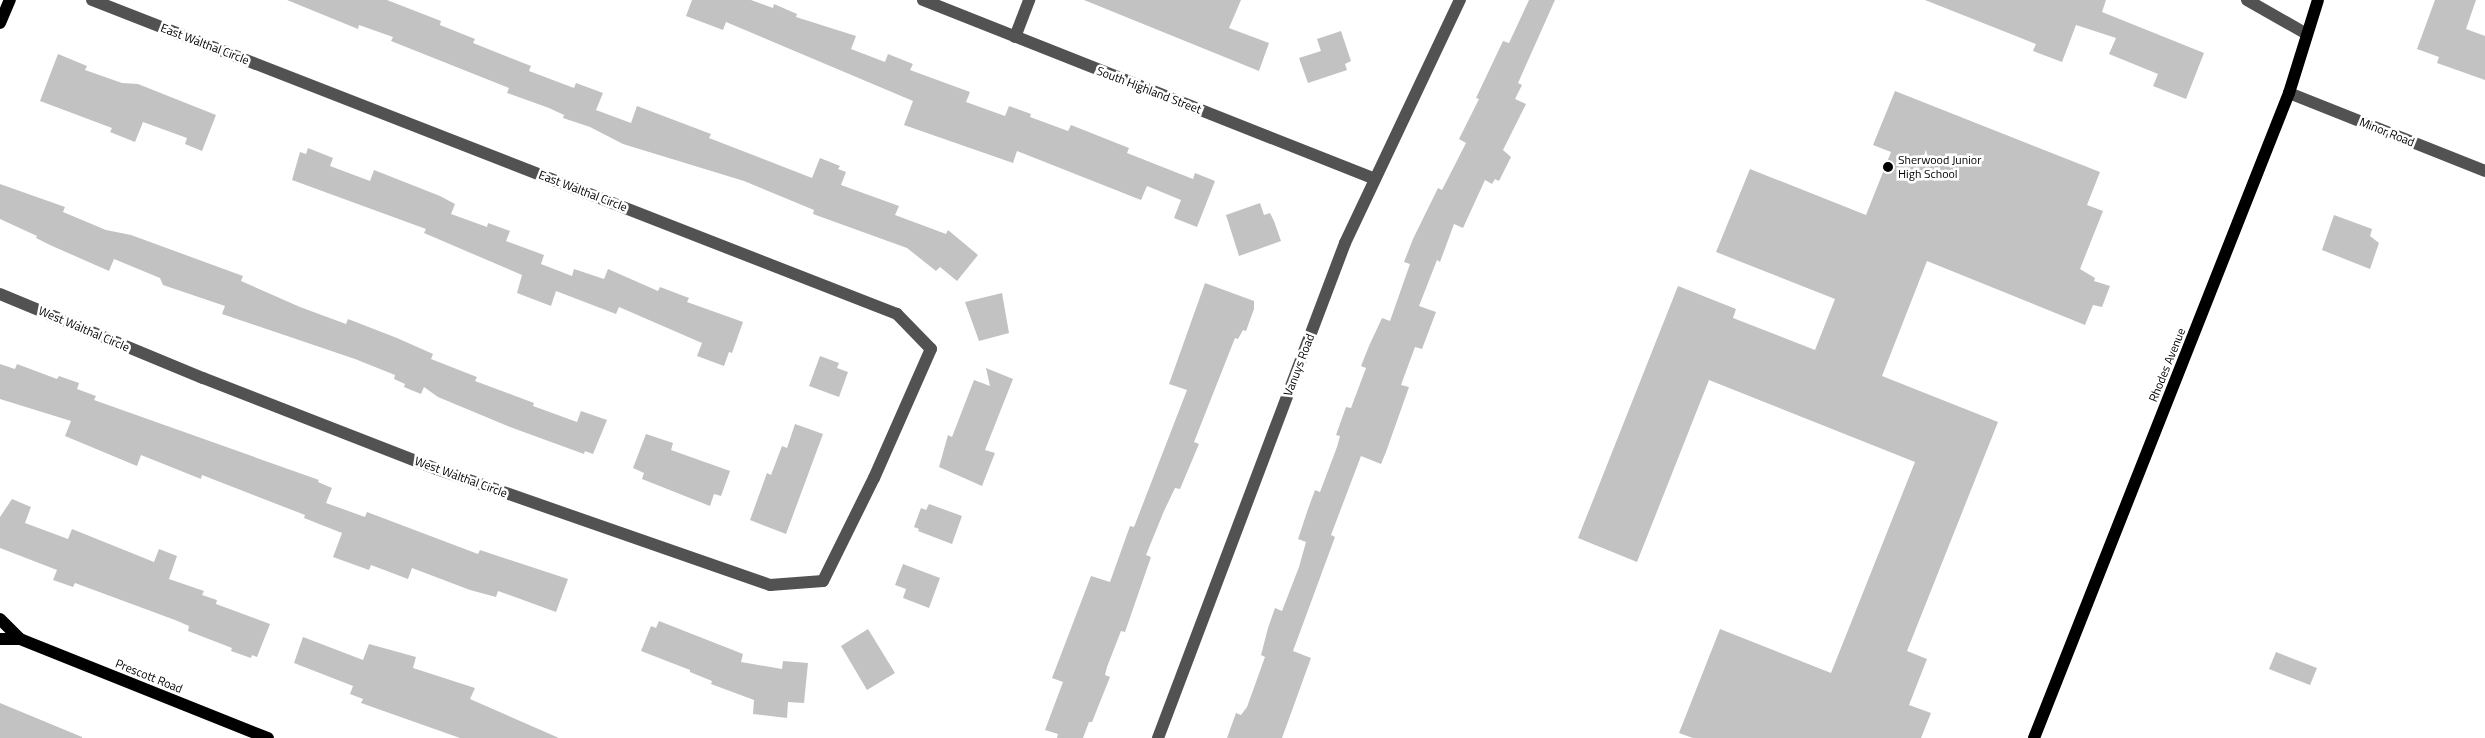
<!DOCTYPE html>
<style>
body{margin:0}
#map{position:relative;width:2485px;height:738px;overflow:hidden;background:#fff;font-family:"Titillium Web",sans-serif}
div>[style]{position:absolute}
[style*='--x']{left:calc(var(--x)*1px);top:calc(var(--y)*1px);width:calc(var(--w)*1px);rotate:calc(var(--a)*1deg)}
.building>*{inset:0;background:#c2c2c2}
.minor>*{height:12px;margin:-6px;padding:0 6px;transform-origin:6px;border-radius:6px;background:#525252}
.major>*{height:12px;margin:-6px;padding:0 6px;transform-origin:6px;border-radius:6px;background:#000}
.dots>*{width:14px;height:14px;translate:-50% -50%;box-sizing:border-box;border:2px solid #fff;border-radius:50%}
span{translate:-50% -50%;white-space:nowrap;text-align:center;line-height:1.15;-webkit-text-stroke:5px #fff;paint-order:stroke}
.street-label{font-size:12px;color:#000}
.poi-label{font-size:12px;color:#000}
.left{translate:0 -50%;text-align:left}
</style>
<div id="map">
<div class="building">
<i style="clip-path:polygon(287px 0,387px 0,441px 21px,440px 25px,475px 39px,473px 43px,531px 66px,529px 71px,574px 88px,576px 83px,603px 93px,596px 110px,631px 123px,637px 106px,711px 134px,709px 138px,812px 178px,820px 158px,840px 166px,838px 169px,846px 172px,841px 185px,899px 206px,895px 215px,946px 234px,948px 230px,978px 255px,957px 281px,940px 267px,936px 271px,907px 248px,813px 214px,814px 210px,744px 181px,623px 144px,590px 127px,563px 118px,564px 115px,549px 108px,507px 93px,509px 88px,391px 41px,393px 37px,359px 25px,358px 29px)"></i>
<i style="clip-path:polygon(692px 0,751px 0,773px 8px,774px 4px,797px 14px,796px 17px,856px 36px,851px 49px,885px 62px,888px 54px,913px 64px,910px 70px,970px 92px,966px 102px,1005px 116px,1009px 106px,1031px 114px,1030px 117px,1068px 131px,1071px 125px,1129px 148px,1127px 153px,1193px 179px,1195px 173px,1215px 181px,1197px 227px,1174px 218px,1181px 200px,1147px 186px,1141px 200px,1017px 151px,1013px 163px,904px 125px,913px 101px,726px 22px,723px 30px,686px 16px)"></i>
<i style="clip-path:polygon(1084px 0,1241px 0,1229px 28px,1269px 43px,1259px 71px)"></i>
<i style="clip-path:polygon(1529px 0,1555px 0,1518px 83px,1522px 85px,1515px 99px,1526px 104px,1503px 150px,1511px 157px,1499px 181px,1495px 179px,1492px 184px,1485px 180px,1463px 228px,1454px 224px,1440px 262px,1437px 260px,1419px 306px,1436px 312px,1422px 349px,1415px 347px,1401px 385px,1409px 387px,1386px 452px,1381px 464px,1361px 456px,1331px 535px,1335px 537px,1293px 651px,1311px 658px,1282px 738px,1227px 738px,1236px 713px,1241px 715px,1247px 707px,1265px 657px,1261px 655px,1268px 628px,1275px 608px,1282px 611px,1299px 567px,1306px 542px,1298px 539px,1308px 509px,1315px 490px,1320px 492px,1337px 447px,1340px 436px,1336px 435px,1346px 407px,1351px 408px,1366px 368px,1361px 366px,1369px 346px,1382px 318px,1390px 321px,1410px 264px,1404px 262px,1413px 239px,1438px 188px,1442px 190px,1466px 143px,1459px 139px,1479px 99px,1476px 98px,1503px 41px,1509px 43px)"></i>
<i style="clip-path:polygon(1925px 0,2106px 0,2102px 12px,2204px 53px,2186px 99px,2153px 86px,2158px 74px,2109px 54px,2116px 38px,2076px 25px,2062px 62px,2033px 51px,2036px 44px)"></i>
<i style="clip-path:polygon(2435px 0,2476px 0,2466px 29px,2485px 36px,2485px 80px,2437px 63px,2439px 57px,2417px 49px)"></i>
<i style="clip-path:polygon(1341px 31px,1351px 61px,1345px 64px,1347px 70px,1308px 83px,1299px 58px,1321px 51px,1317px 39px)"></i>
<i style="clip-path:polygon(58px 54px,87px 66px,85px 70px,122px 83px,138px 84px,216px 115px,202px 151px,185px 144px,187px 138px,143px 122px,135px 142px,110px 132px,112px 128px,40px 101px)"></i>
<i style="clip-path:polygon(1895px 91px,2100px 172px,2087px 205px,2103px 211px,2080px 269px,2095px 278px,2094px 281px,2110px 286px,2102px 307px,2093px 305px,2085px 325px,1927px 261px,1882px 376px,1998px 422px,1907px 651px,1927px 659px,1909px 705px,1931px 713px,1921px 738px,1693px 738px,1679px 733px,1720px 629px,1831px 673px,1915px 462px,1709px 380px,1637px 562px,1578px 538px,1678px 286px,1736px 309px,1733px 318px,1815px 350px,1835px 299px,1716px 252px,1750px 169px,1866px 215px,1891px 152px,1873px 145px)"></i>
<i style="clip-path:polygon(308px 148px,333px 158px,330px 166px,370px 181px,374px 170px,440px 196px,455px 204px,451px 214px,487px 227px,488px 223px,510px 231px,506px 241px,544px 255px,541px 264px,572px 276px,574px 269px,604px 279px,608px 269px,658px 291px,660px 287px,689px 298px,687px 302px,743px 322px,732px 353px,729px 352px,724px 366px,697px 356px,702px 343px,619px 307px,616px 314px,556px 291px,551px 306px,517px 293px,522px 275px,424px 233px,426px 229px,292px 180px,300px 152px,306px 154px)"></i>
<i style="clip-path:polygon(0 184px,65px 207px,63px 212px,106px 230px,131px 235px,243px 276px,241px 281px,300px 307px,346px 324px,348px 319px,397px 338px,433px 354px,431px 359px,477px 377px,475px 381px,534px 403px,533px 406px,577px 422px,581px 411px,607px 420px,593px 454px,585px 451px,584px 454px,510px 427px,438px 397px,424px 387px,421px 394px,404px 387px,405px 384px,394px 379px,395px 375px,355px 359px,222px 314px,225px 306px,163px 285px,160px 278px,114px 259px,109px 271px,50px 245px,36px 238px,37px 236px,0 219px)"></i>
<i style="clip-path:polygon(1260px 203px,1264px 215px,1270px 213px,1274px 221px,1281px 241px,1239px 256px,1226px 215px)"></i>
<i style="clip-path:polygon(2334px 215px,2372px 229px,2370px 236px,2379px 243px,2370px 269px,2322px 250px)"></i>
<i style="clip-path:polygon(1205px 283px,1254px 301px,1254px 309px,1246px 331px,1243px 330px,1238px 339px,1235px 338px,1194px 442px,1199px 444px,1180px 489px,1175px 488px,1164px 511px,1146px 555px,1151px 557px,1125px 632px,1121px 631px,1107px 667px,1105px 675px,1110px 677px,1092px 722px,1089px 722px,1083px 738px,1057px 738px,1058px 734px,1045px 730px,1063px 682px,1052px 678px,1091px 576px,1110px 582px,1130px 526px,1134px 527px,1187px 390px,1169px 384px)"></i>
<i style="clip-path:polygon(1002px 293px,1009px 333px,979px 341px,965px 302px)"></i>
<i style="clip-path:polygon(820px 356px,839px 363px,837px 368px,848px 372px,839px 397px,809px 386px)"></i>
<i style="clip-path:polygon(0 364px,15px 369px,17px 364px,57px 379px,59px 376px,79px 383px,77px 389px,96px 396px,94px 400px,319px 480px,318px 482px,332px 488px,326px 503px,365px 517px,367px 512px,478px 554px,480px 550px,568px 579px,556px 612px,498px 591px,496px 597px,470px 590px,412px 568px,408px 579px,371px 565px,369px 570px,333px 557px,342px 533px,304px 518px,305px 515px,202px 475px,201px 479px,141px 455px,137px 466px,65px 436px,71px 421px,0 399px)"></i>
<i style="clip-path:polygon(986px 368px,1013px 379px,985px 450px,995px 453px,982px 486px,939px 467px,948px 435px,952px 437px,974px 380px,990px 386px)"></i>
<i style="clip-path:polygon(795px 424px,823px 434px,786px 534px,750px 520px,767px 473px,771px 475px,782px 446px,787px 448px)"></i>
<i style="clip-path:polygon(646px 434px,673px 443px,671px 450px,730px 471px,721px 496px,714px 494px,710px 506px,642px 479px,644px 473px,633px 468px)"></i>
<i style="clip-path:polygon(12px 499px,31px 507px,25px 523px,68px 539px,72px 529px,154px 562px,159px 549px,177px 556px,169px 579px,204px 591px,202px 595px,217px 600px,216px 604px,270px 624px,257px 657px,252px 655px,251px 658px,231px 651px,232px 648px,188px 631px,189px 626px,175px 620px,75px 583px,73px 587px,53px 580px,57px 570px,0 548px,0 517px)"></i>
<i style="clip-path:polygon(929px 504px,962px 516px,952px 544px,918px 531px,919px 529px,914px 527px,921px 508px,926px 510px)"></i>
<i style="clip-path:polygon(903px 564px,940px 578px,929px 608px,903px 598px,906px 589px,895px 585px)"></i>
<i style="clip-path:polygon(659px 621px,743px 654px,741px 662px,782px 669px,783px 661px,808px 663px,804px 703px,788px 702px,787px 718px,753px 714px,754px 700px,711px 684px,712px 681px,690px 672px,690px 670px,641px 651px,651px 626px,656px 628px)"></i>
<i style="clip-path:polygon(868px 629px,895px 673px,867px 690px,841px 646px)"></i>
<i style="clip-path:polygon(303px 637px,363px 660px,369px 644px,416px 657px,413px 668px,475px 688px,470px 699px,559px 738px,460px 738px,361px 703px,363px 699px,350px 694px,353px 686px,294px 663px)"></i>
<i style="clip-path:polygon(2276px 652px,2317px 668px,2310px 685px,2269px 669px)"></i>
<i style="clip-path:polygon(0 703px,82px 737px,82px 738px,0 738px)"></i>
</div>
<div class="minor">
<i style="--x:923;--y:0;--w:486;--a:21.6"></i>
<i style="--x:2247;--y:0;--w:67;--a:29.6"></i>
<i style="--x:1015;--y:37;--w:40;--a:-69"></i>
<i style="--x:2289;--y:93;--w:211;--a:21.7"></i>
<i style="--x:0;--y:294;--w:220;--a:22.5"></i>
<i style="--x:203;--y:378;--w:251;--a:21.3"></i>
<i style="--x:437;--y:469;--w:353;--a:19.2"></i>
<i style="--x:770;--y:585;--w:53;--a:-4.3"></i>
<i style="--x:823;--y:581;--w:115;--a:-63.7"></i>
<i style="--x:874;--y:478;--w:141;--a:-66.2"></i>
<i style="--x:931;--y:349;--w:49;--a:-134.2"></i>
<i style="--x:897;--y:314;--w:864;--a:-158.69"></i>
<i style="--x:1158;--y:738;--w:529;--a:-69.3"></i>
<i style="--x:1345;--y:243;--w:269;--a:-64.7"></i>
</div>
<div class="major">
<i style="--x:0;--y:23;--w:25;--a:-67"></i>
<i style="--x:0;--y:619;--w:28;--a:45"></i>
<i style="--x:0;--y:639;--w:20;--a:0"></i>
<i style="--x:20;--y:639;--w:267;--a:21.8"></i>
<i style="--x:2034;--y:738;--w:694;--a:-68.43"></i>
<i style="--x:2289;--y:93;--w:97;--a:-72.7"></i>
</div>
<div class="dots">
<i style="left:1888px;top:167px;background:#000"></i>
</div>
<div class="street-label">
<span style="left:205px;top:44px;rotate:21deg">East Walthal Circle</span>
<span style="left:1149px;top:90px;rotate:21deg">South Highland Street</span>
<span style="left:2387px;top:132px;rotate:22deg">Minor Road</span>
<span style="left:583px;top:191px;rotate:21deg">East Walthal Circle</span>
<span style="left:84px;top:329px;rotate:23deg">West Walthal Circle</span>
<span style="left:1299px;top:365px;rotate:-69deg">Vanuys Road</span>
<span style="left:2167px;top:365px;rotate:-68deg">Rhodes Avenue</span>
<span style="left:461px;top:477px;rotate:20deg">West Walthal Circle</span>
<span style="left:149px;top:676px;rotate:22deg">Prescott Road</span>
</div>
<div class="poi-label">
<span class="left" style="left:1898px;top:167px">Sherwood Junior<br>High School</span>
</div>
</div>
